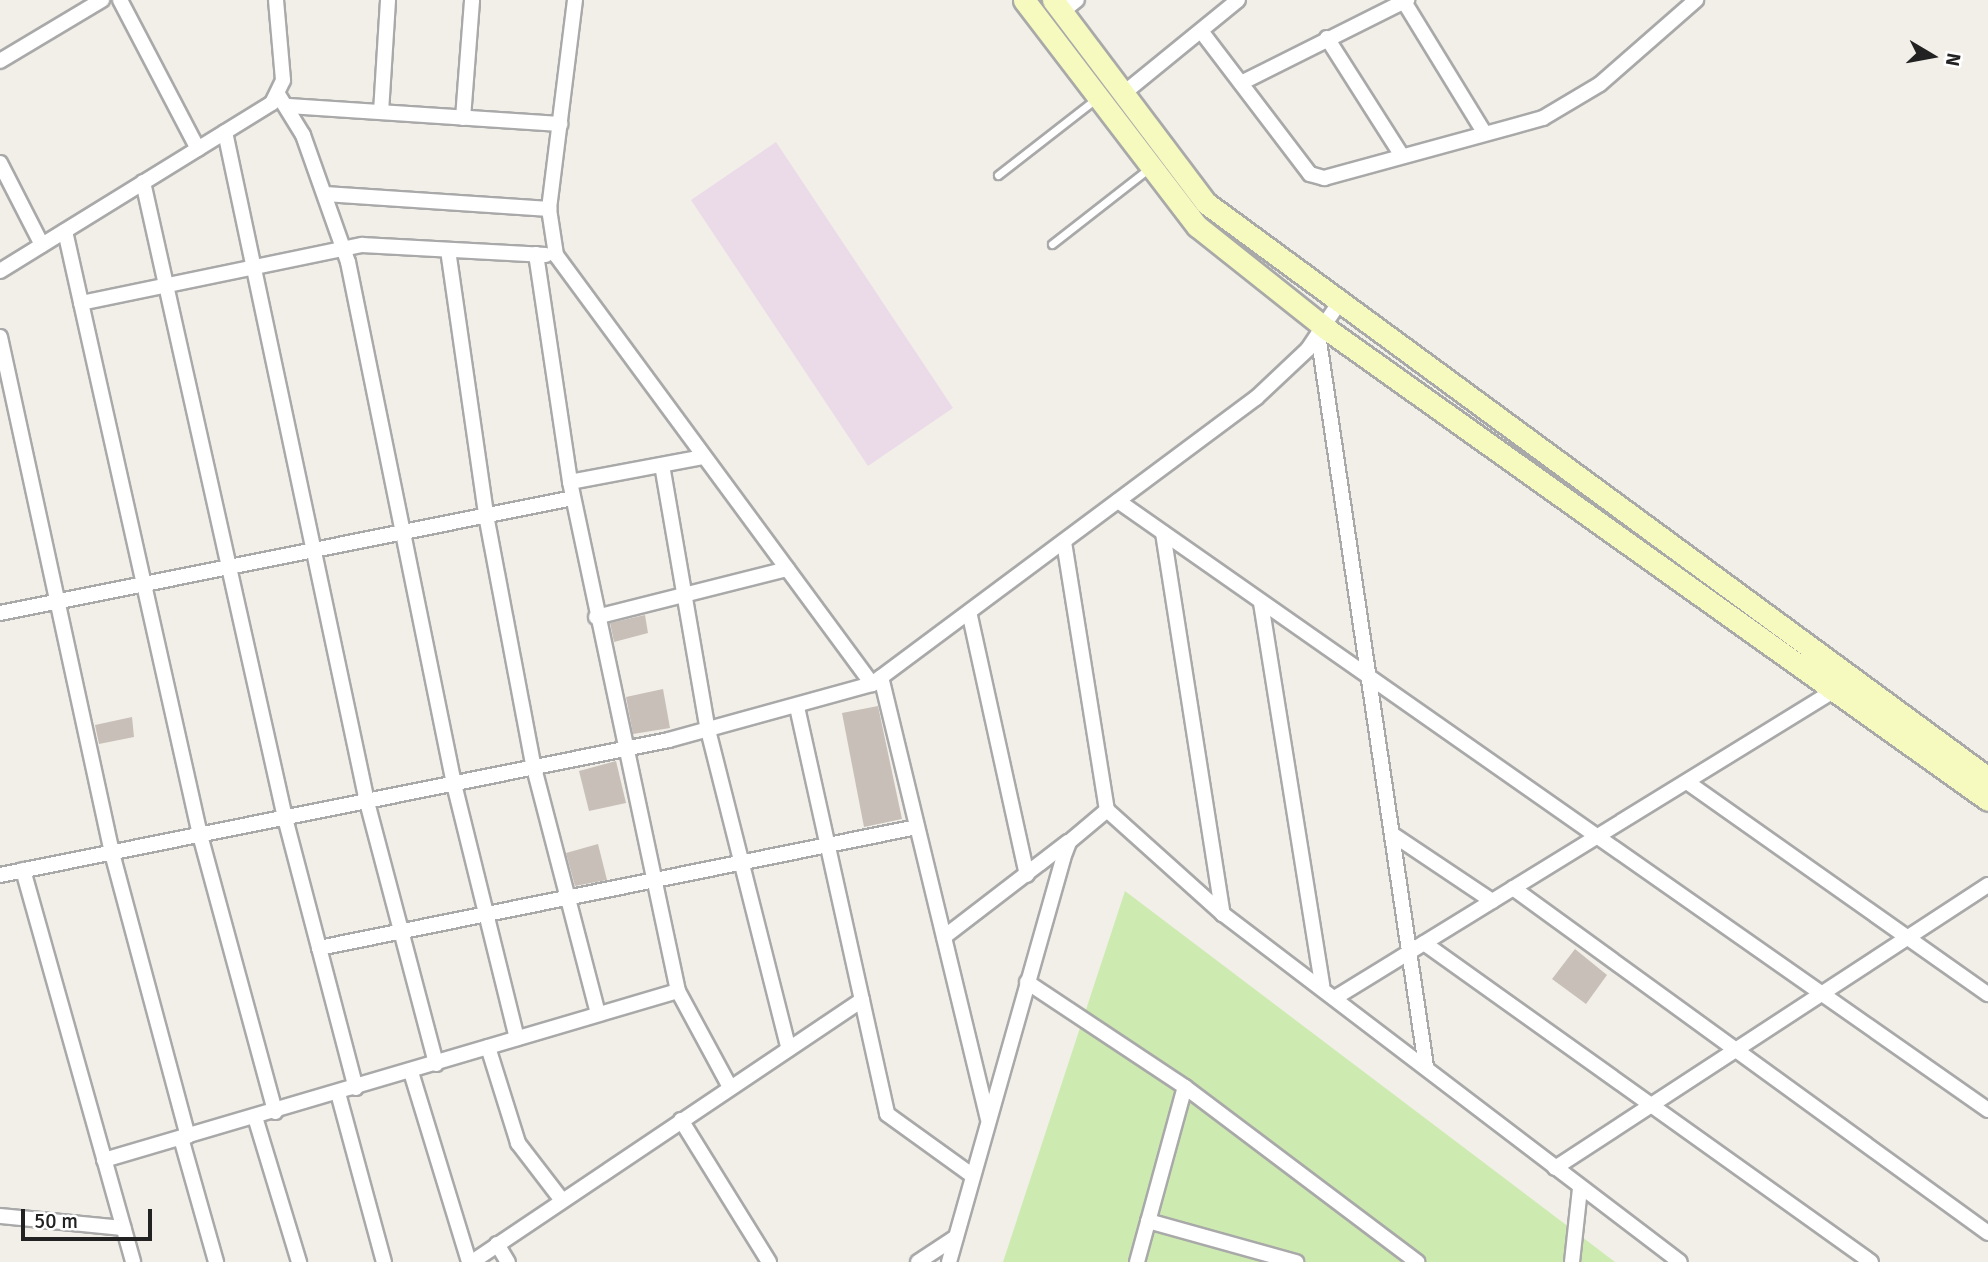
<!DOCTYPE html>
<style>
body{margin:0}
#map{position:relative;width:1988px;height:1262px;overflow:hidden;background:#f2efe9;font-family:Signika,sans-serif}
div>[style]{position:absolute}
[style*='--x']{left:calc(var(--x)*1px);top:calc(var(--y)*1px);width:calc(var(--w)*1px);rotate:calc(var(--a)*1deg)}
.industrial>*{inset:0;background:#ebdbe8}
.grass>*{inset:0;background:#cdebb0}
.building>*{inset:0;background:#c7bfb8}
.roads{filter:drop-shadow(2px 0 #a9a9a9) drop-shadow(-2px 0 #a9a9a9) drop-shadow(0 2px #a9a9a9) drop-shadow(0 -2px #a9a9a9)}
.lane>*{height:7px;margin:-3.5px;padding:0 3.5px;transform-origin:3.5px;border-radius:3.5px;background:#fff}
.street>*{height:14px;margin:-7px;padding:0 7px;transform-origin:7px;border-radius:7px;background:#fff}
.secondary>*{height:21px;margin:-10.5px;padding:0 10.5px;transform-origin:10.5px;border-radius:10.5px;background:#f7fabf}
span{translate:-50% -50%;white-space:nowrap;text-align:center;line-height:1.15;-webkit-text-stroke:6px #fff;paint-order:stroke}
.north{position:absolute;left:1897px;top:21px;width:70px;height:70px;-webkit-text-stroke:5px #fff;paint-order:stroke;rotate:100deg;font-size:19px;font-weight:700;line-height:28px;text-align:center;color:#222}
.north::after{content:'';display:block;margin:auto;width:24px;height:32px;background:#222;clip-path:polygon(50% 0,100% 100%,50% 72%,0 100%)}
.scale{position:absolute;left:21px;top:1209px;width:131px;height:32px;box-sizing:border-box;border:4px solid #222;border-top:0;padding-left:9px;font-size:21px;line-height:24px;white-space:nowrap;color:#222;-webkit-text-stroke:5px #fff;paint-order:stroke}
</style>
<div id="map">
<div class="industrial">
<i style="clip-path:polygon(776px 142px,953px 408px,868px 466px,691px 200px)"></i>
</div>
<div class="grass">
<i style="clip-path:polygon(1125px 891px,1615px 1262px,1003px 1262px)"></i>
</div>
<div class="building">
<i style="clip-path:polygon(645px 615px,648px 633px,614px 642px,610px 623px)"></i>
<i style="clip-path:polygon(663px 689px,670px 728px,633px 734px,626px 697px)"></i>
<i style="clip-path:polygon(878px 706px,902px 819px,864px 827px,842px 713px)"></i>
<i style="clip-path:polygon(132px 717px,134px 737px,99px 744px,95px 725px)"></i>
<i style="clip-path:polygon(616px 761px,626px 803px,589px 811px,579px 771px)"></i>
<i style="clip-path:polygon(598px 844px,607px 880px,575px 886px,566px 853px)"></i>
<i style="clip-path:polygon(1575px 949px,1607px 975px,1586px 1004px,1552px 979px)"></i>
</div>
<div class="roads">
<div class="lane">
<i style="--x:998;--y:175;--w:125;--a:-37.9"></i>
<i style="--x:1052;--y:244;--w:122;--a:-38"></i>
</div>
<div class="street">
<i style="--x:120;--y:0;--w:168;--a:62.4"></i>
<i style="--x:575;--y:0;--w:211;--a:97.1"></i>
<i style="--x:549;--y:209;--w:47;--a:81.3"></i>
<i style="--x:556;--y:255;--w:533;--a:53.62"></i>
<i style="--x:1403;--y:0;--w:155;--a:58.5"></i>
<i style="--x:1062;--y:12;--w:19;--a:-39"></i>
<i style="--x:1201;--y:31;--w:180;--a:52.7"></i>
<i style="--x:1310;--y:174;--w:15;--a:16"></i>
<i style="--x:1324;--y:178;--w:227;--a:-15.3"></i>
<i style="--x:1543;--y:118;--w:66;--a:-30.8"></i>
<i style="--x:1600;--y:84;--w:128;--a:-41.2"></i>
<i style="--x:1327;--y:38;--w:138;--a:57.5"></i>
<i style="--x:0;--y:61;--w:119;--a:-30.9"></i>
<i style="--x:1241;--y:83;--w:186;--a:-26.6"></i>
<i style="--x:1124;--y:93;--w:147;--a:-39.2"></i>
<i style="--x:279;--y:96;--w:46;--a:58.4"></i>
<i style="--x:303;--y:135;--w:135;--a:70.5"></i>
<i style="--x:348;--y:262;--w:533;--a:78.52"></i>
<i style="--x:454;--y:784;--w:262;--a:76.1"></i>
<i style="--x:288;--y:106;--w:273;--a:3.8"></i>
<i style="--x:381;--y:112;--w:112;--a:-86.4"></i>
<i style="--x:463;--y:118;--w:118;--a:-85.6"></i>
<i style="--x:225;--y:132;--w:685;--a:78.03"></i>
<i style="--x:367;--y:802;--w:271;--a:75.2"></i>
<i style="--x:0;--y:163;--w:92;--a:62.9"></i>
<i style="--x:143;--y:182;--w:652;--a:77.41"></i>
<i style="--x:285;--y:818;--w:279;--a:75.3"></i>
<i style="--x:325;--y:194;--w:225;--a:3.8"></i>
<i style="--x:65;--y:231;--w:619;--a:77.4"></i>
<i style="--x:200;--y:835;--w:287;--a:74.8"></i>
<i style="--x:448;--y:250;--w:268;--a:81.8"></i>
<i style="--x:486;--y:515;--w:258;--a:79.3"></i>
<i style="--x:534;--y:768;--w:253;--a:75.4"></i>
<i style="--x:536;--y:254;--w:231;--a:81.5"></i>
<i style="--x:570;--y:482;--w:520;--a:78.02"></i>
<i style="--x:678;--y:991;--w:109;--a:61.6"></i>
<i style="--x:0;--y:271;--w:320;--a:-31.7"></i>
<i style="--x:272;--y:103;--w:25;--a:-64"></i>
<i style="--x:283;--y:80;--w:80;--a:-95"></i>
<i style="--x:81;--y:303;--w:287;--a:-11.7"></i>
<i style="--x:362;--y:245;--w:184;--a:3.1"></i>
<i style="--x:1318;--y:334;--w:740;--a:81.61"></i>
<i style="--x:0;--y:337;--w:528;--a:77.75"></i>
<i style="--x:112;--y:853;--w:293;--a:75"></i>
<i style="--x:662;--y:465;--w:269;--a:80.2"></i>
<i style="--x:708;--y:730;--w:329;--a:75.8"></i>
<i style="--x:570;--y:482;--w:136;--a:-10.6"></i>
<i style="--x:1118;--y:501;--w:1062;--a:34.99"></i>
<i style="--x:1163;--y:533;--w:386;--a:81.1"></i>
<i style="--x:1064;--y:542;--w:271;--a:80.9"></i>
<i style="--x:1261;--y:603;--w:387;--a:80.9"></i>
<i style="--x:0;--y:613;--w:584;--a:-11.35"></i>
<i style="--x:970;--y:616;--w:265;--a:77.6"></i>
<i style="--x:596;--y:617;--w:197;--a:-14.1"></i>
<i style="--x:881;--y:677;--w:454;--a:76.4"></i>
<i style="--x:797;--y:707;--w:417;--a:77.5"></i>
<i style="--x:887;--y:1114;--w:106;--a:35.8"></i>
<i style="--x:1687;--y:782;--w:368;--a:35.2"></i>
<i style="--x:1395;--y:836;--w:117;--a:33.8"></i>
<i style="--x:23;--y:870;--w:407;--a:74.3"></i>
<i style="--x:0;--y:875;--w:682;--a:-11.41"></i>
<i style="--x:669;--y:740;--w:211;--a:-15.4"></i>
<i style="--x:872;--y:684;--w:479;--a:-36.7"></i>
<i style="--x:1256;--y:398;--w:71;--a:-43.3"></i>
<i style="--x:1308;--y:349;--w:55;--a:-56"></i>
<i style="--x:1513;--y:888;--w:587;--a:35.99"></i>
<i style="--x:944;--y:937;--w:156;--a:-37.5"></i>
<i style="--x:1424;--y:943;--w:549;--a:35.51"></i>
<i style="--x:319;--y:948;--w:610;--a:-11.44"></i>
<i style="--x:1027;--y:982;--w:190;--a:33.6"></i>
<i style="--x:1185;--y:1087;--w:291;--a:37"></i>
<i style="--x:1338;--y:996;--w:584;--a:-31.62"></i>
<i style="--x:488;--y:1047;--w:101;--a:72.6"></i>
<i style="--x:518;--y:1143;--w:71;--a:52.5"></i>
<i style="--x:411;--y:1072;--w:199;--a:73"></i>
<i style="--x:338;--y:1093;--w:175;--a:74.8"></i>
<i style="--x:255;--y:1117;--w:152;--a:73.1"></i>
<i style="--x:681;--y:1120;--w:167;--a:58.2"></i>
<i style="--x:181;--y:1138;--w:129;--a:74.2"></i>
<i style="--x:104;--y:1160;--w:598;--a:-16.41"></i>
<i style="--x:1555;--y:1168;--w:517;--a:-33.17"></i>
<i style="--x:0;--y:1216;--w:124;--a:5.6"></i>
<i style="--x:1148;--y:1221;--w:154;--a:15.5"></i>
<i style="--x:497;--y:1244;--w:21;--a:59"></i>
<i style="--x:472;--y:1262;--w:470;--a:-33.9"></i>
<i style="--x:918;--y:1262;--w:45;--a:-33.3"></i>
<i style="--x:949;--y:1262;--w:420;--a:-74.2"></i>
<i style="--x:1063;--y:858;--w:17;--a:-69"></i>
<i style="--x:1069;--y:842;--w:50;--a:-40.1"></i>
<i style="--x:1107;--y:810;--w:156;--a:41.9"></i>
<i style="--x:1223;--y:914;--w:574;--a:37.29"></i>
<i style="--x:1137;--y:1262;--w:181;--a:-74.7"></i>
<i style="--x:1572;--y:1262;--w:74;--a:-83.8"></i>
</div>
<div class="secondary">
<i style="--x:1024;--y:0;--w:285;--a:52.6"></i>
<i style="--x:1197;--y:226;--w:162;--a:38.5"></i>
<i style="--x:1324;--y:327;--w:815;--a:35.46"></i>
<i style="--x:1053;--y:0;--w:254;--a:53"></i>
<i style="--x:1206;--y:203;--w:971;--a:36.33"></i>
</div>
</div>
<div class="north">N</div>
<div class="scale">50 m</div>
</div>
